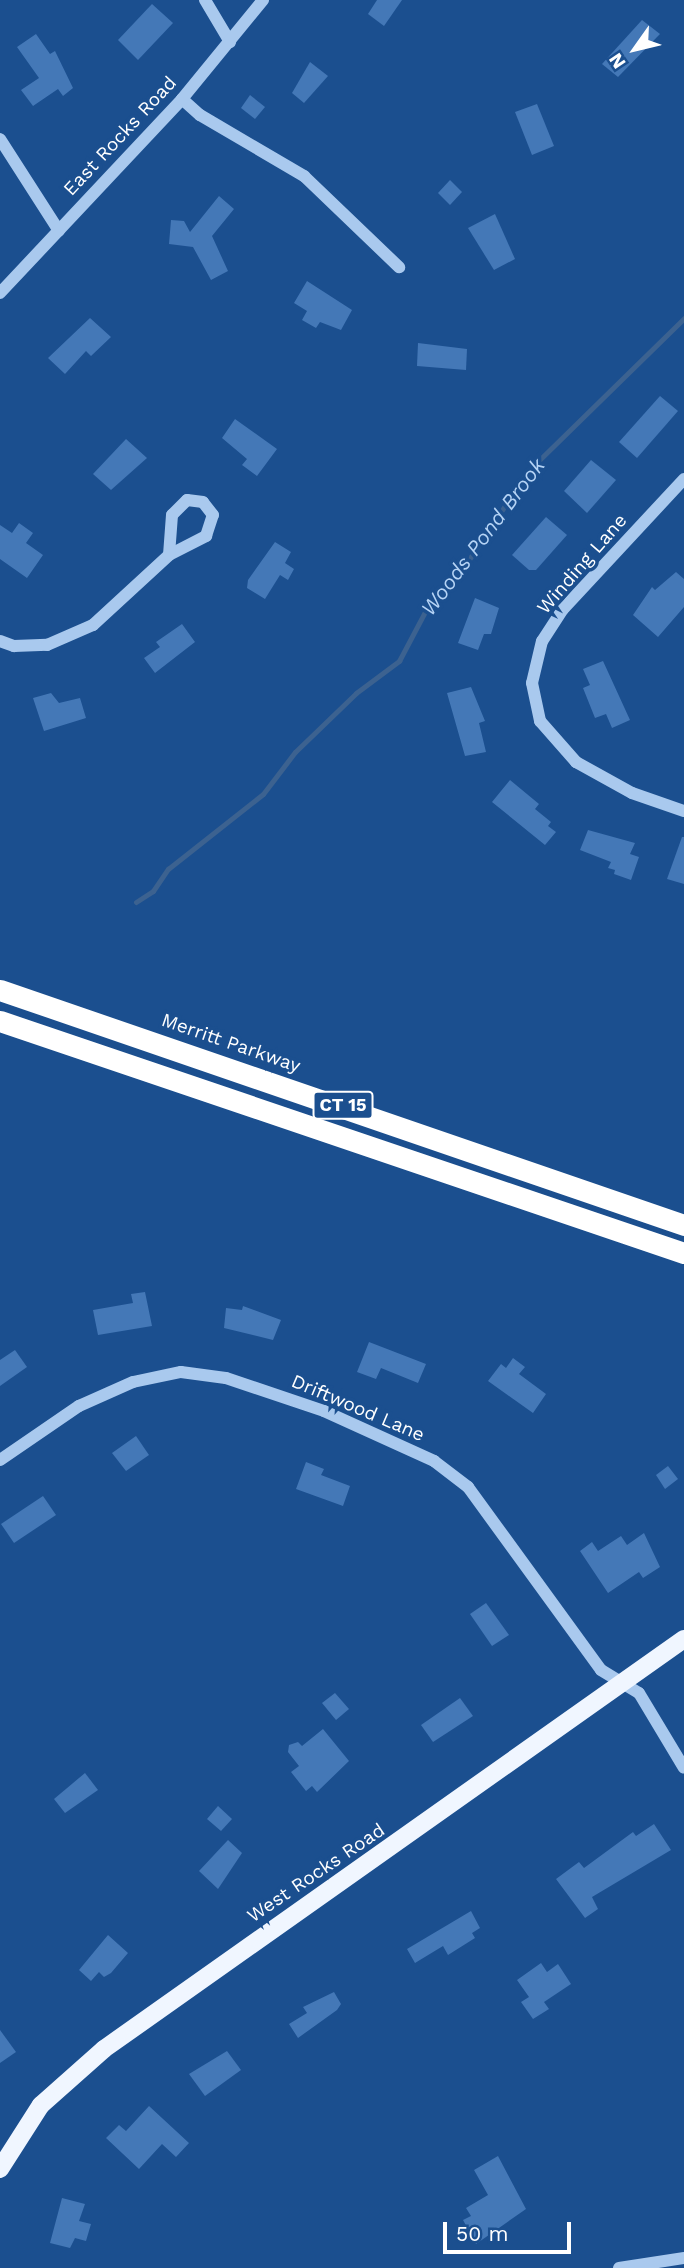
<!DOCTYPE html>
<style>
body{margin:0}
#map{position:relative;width:684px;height:2268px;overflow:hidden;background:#1b4f8f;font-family:"Work Sans",sans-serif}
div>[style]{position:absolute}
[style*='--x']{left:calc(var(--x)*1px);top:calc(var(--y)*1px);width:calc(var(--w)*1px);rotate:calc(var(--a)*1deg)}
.stream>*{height:5px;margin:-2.5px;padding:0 2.5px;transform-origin:2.5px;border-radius:2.5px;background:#3c6290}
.building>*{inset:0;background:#4478b7}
.minor>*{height:12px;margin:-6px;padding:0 6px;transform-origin:6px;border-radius:6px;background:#a9c9ee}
.major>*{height:18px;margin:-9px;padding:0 9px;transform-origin:9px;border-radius:9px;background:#f0f6ff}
.highway>*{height:21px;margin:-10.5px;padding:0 10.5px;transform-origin:10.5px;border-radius:10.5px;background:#fff}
span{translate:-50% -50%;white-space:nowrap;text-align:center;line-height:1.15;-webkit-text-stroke:7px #1b4f8f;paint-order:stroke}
.shield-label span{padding:2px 5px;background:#1b4f8f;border:2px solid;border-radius:5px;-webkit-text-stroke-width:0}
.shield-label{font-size:18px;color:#fff;font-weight:700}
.street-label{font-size:19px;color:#fff}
.water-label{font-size:21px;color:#b5d3f5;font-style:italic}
.north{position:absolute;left:600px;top:14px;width:70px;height:70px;-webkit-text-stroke:5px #1b4f8f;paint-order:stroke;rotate:236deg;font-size:19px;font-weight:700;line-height:28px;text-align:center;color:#fff}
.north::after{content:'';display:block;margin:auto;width:24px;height:32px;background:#fff;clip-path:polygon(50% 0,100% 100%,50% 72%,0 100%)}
.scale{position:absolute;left:443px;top:2222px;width:128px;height:32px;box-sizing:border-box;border:4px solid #fff;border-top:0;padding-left:9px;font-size:21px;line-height:24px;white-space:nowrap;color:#fff;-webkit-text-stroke:5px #1b4f8f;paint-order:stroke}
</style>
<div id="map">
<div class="stream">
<i style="--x:136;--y:902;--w:20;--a:-33"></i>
<i style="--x:153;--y:891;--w:27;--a:-56"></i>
<i style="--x:168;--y:869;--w:121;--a:-38.3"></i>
<i style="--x:263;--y:794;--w:53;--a:-52.7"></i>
<i style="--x:295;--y:752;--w:85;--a:-44"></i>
<i style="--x:356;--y:693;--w:54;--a:-36.7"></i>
<i style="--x:399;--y:661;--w:64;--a:-62.2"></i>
<i style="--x:429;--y:604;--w:37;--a:-43"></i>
<i style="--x:456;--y:579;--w:130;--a:-56.3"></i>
<i style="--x:528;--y:471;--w:219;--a:-44.4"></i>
</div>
<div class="building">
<i style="clip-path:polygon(377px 0,402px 0,384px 26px,368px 14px)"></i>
<i style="clip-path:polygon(152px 4px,173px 23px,138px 60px,118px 40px)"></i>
<i style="clip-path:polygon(642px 20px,660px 34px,618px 77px,602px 64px)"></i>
<i style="clip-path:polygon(36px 34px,50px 54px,55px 51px,73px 88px,63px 96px,58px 89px,33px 106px,21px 90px,39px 78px,17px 47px)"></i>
<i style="clip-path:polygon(310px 62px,328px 76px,304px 103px,292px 93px)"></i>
<i style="clip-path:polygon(250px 95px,265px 107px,255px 119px,241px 108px)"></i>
<i style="clip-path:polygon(537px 104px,554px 146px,532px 155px,515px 112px)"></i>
<i style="clip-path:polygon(450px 180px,462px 192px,450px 205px,438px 193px)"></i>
<i style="clip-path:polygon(219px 196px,234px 209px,212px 236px,228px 271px,211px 280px,193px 247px,169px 244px,171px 220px,184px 221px,190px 232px)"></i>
<i style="clip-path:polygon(495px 214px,515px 259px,494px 270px,468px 228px)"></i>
<i style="clip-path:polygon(307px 281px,352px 310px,341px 330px,320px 322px,316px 328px,302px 320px,307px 311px,294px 303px)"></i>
<i style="clip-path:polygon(90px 318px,111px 337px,91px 356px,86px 351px,65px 374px,48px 358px)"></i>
<i style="clip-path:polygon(418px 343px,467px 349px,466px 370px,417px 366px)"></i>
<i style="clip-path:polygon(660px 396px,678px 411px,637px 458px,619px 442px)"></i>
<i style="clip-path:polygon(235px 419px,277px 449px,257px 476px,242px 465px,247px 459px,222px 438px)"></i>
<i style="clip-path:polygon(126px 439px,147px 458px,111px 490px,93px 474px)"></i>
<i style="clip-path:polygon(591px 460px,616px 480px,587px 513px,564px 491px)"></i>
<i style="clip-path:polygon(546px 517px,567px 535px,536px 570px,529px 570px,512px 555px)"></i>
<i style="clip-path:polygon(19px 523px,33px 533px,26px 543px,43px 555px,27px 578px,0 559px,0 525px,12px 533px)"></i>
<i style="clip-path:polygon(275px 542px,291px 552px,285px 563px,294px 569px,288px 580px,280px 575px,265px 599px,247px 588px,248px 580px)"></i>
<i style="clip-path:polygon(676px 572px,684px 579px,684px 607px,658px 637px,633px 615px,652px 587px,655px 590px)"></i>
<i style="clip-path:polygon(475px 598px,499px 608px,491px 634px,484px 634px,478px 650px,458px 643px)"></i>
<i style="clip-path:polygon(182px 624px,195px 642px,155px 673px,144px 658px,160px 647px,156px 642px)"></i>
<i style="clip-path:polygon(603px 661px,630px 720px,612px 728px,606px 714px,595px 718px,583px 688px,590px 685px,583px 669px)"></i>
<i style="clip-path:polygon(471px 687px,485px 721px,479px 723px,486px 752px,465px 756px,447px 693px)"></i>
<i style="clip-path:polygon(51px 693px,59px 703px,80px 698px,86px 718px,44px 731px,33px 698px)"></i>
<i style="clip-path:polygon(510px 780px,539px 804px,535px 809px,551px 822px,548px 826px,556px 832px,545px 845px,492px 802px)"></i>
<i style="clip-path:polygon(588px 830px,635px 843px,630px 854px,639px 857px,631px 880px,614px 874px,615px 870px,608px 868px,611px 862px,580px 850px)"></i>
<i style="clip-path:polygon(682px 837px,684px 837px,684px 884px,667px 879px)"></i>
<i style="clip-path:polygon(145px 1292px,152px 1326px,98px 1335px,93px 1310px,133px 1303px,131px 1294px)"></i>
<i style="clip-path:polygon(243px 1306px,281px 1320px,273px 1340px,224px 1328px,226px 1308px,242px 1310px)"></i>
<i style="clip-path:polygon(369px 1342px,426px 1364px,418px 1383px,381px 1368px,376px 1379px,357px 1372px)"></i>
<i style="clip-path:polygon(15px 1350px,27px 1367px,0 1386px,0 1360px)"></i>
<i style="clip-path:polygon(513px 1358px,525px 1367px,519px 1374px,546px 1394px,533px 1413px,488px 1381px,501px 1364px,506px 1368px)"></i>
<i style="clip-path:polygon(136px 1436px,149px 1455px,126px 1471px,112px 1453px)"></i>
<i style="clip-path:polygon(306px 1462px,324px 1469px,321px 1475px,350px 1486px,343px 1506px,296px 1489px)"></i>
<i style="clip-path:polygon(668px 1466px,678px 1479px,665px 1489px,656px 1475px)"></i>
<i style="clip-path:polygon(43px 1496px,56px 1515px,14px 1543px,1px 1524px)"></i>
<i style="clip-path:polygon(644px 1533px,660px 1567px,643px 1578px,639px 1572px,608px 1593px,580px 1551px,592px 1542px,598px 1551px,621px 1536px,627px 1545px)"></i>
<i style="clip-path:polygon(486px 1603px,509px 1635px,492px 1646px,470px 1614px)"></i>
<i style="clip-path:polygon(335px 1693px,349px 1709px,336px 1720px,322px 1703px)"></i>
<i style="clip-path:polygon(460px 1698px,473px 1716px,433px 1742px,421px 1725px)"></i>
<i style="clip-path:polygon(323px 1729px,349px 1761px,317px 1792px,312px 1786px,306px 1791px,291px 1772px,299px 1766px,288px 1752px,289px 1745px,298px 1742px,302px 1746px)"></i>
<i style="clip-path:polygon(85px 1773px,98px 1790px,65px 1813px,54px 1799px)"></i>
<i style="clip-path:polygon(218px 1806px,232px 1819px,221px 1831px,207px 1819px)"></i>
<i style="clip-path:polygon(654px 1824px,671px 1850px,592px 1897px,598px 1909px,585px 1918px,556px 1879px,579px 1862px,584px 1868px,633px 1832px,636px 1836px)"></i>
<i style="clip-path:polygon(228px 1840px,242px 1853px,218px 1889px,199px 1871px)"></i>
<i style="clip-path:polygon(471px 1911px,480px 1928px,472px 1933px,475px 1938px,448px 1955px,443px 1946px,415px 1963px,407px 1949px)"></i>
<i style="clip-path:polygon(108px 1935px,128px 1953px,111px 1973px,104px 1977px,99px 1972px,91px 1981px,79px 1970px)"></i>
<i style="clip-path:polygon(541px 1963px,547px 1972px,558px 1964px,571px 1984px,544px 2002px,549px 2009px,533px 2019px,521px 2002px,529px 1997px,517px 1980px)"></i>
<i style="clip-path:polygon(334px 1992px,341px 2004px,337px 2010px,298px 2038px,289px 2024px,307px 2013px,303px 2007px)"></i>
<i style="clip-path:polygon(0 2030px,16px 2052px,0 2063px)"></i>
<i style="clip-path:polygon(227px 2051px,241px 2070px,205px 2096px,189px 2074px)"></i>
<i style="clip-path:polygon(149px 2106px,189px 2143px,176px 2157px,162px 2144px,139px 2169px,106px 2138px,119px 2125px,126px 2131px)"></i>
<i style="clip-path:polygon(498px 2156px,526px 2209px,476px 2244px,463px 2220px,471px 2216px,466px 2208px,488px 2195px,474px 2170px)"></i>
<i style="clip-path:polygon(62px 2198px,85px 2204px,79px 2221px,91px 2224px,86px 2241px,75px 2238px,70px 2248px,50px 2243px)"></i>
</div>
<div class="minor">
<i style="--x:205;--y:0;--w:49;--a:59.2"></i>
<i style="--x:182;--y:99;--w:24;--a:42"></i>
<i style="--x:200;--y:115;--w:121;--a:30.4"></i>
<i style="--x:304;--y:176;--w:132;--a:43.8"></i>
<i style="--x:0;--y:139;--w:109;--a:57.3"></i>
<i style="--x:0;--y:293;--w:266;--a:-46.8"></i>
<i style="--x:182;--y:99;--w:128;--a:-50.7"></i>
<i style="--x:684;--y:479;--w:178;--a:132.9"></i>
<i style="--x:563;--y:609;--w:38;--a:123"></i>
<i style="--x:542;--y:641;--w:43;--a:103.4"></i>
<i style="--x:532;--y:683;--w:39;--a:78"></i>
<i style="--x:540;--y:721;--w:55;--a:48.7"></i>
<i style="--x:576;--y:762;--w:64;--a:29"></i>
<i style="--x:632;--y:793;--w:55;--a:19.1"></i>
<i style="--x:0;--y:641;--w:15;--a:20"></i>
<i style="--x:14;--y:646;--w:33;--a:-2"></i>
<i style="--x:47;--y:645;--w:50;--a:-23.5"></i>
<i style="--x:93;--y:625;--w:103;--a:-42.6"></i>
<i style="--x:169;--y:555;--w:42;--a:-27.2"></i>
<i style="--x:206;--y:536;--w:22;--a:-72"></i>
<i style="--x:213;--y:515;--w:16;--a:-128"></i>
<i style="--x:203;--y:502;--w:16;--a:-173"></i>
<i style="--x:187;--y:500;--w:21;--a:135"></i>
<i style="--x:172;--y:515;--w:40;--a:94.3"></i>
<i style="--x:0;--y:1460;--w:96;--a:-34.4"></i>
<i style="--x:79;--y:1406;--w:59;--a:-24"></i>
<i style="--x:133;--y:1382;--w:49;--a:-11.8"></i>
<i style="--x:181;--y:1372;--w:45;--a:7.6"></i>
<i style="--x:226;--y:1378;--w:103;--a:18.6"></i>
<i style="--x:324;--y:1411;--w:121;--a:24.4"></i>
<i style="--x:434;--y:1461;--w:43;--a:37.4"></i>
<i style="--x:468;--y:1487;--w:226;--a:54"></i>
<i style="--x:601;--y:1670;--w:44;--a:31.2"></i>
<i style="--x:639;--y:1693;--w:87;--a:59"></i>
<i style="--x:619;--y:2268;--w:66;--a:-8.7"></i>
</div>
<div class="major">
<i style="--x:0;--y:2169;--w:76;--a:-57.4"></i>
<i style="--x:41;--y:2105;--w:84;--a:-41.6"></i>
<i style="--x:104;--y:2049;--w:710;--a:-35.26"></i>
</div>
<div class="highway">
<i style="--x:0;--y:990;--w:723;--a:18.96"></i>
<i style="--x:0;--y:1021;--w:722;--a:18.74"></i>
</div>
<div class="shield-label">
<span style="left:343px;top:1105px">CT 15</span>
</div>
<div class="street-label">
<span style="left:120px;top:136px;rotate:-47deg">East Rocks Road</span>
<span style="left:582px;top:564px;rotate:-49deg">Winding Lane</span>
<span style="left:231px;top:1043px;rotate:19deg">Merritt Parkway</span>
<span style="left:358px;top:1408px;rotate:23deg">Driftwood Lane</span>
<span style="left:316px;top:1873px;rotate:-34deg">West Rocks Road</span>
</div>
<div class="water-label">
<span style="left:483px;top:537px;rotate:-53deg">Woods Pond Brook</span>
</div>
<div class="north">N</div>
<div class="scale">50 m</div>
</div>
